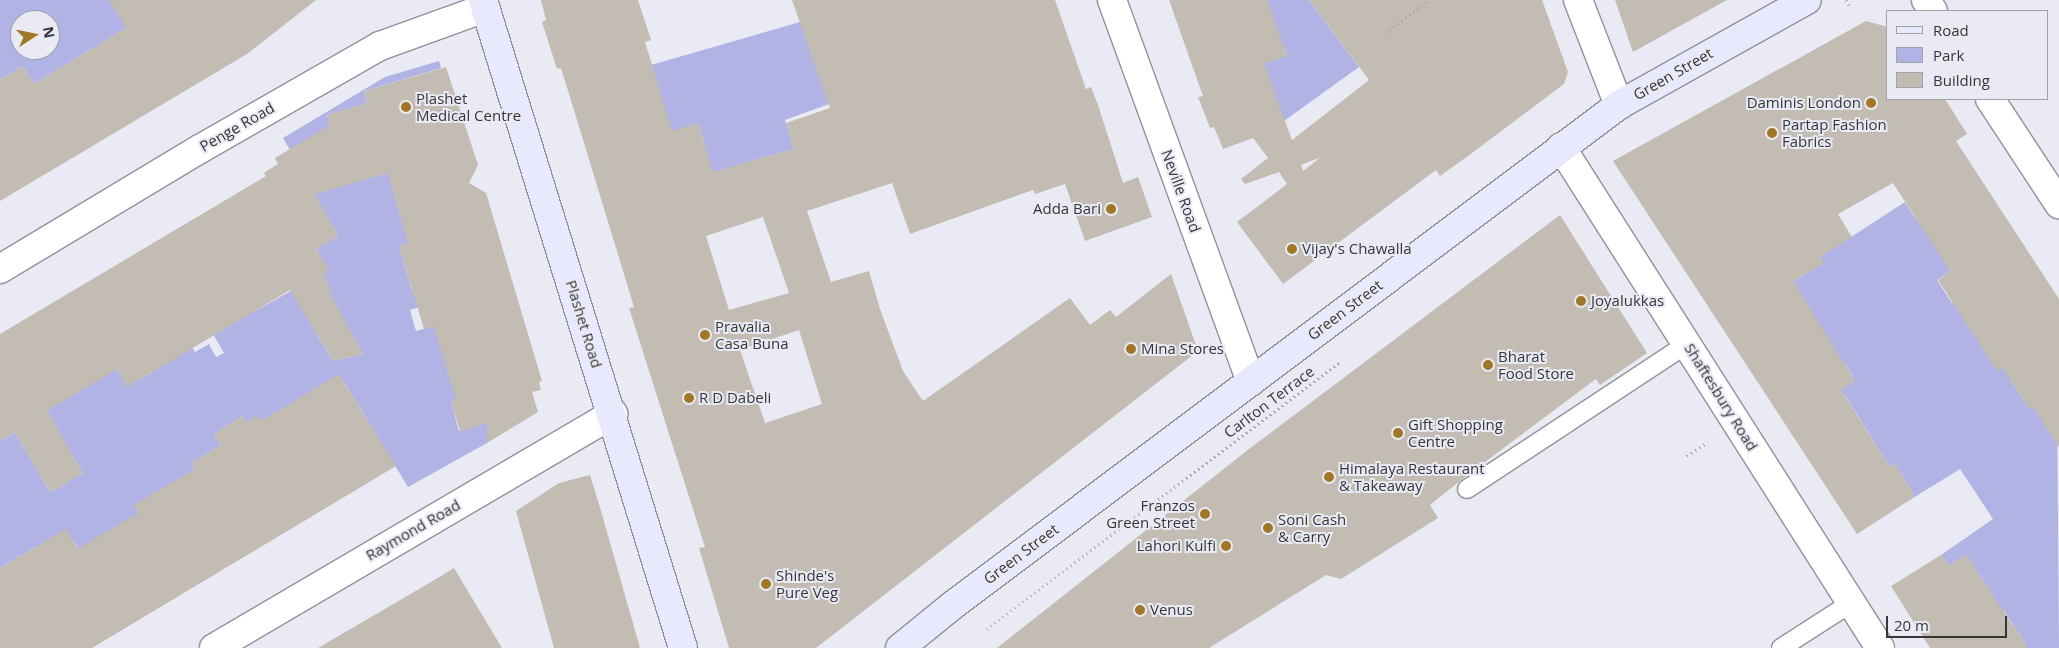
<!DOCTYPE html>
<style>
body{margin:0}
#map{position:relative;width:2059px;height:648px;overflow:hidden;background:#e9eaf4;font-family:"Open Sans",sans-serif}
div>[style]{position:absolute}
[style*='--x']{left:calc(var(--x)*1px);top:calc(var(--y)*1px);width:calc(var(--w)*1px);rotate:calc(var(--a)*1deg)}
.green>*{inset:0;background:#b0b3e4}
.building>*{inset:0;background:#c2bcb3}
.path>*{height:3px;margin-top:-1.5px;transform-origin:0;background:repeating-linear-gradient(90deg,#9d9ea5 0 1px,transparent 0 5px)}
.roads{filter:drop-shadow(1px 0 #91919b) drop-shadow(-1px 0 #91919b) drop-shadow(0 1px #91919b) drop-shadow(0 -1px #91919b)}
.service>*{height:18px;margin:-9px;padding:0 9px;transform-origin:9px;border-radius:9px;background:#fff}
.minor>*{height:28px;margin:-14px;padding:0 14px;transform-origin:14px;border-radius:14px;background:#fff}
.secondary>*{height:28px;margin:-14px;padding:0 14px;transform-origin:14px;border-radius:14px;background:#e8e9fc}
.dots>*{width:14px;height:14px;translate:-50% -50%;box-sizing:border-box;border:2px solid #e9eaf4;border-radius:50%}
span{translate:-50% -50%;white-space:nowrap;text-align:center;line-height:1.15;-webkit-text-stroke:4px #e9eaf4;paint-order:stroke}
.street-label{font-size:15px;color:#36363a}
.poi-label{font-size:15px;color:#36363a}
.left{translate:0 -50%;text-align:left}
.right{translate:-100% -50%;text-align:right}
.legend{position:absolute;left:1886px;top:10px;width:162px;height:90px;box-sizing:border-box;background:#e9eaf4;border:1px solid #a1a2aa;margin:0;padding:6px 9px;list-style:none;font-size:15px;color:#36363a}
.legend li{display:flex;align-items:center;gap:10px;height:25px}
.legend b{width:25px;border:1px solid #a1a2aa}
.north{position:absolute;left:10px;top:10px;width:50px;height:50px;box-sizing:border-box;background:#e9eaf4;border:1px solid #a1a2aa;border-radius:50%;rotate:79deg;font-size:14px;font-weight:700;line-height:20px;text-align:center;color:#36363a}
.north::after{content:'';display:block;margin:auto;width:18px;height:22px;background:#a17626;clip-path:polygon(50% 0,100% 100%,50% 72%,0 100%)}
.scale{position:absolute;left:1886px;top:616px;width:121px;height:22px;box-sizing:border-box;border:2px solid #36363a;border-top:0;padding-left:6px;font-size:15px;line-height:18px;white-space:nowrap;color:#36363a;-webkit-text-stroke:4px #e9eaf4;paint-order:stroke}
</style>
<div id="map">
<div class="green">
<i style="clip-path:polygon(evenodd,0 0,132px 0,126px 28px,34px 84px,23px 66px,0 79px,0 0,20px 20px,50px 20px,50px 50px,20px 50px,20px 20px)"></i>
<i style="clip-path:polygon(1264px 0,1309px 0,1359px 67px,1284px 121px,1245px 71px,1287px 55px)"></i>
<i style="clip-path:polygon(800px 22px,829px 104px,785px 120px,794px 149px,748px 162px,740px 173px,684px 173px,704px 142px,698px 123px,668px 133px,651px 65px)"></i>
<i style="clip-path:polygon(evenodd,439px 61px,441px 68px,364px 91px,367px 103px,327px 115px,334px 138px,388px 172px,424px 172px,391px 182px,403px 225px,428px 237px,399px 246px,412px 290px,437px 282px,443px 300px,410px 310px,416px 331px,454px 320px,456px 400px,451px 402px,459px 431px,487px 423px,487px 443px,408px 487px,343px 380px,323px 393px,261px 421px,257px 416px,246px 422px,243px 416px,214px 434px,221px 445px,191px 463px,204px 486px,159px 547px,83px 557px,73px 540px,35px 547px,0 568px,0 441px,15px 432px,50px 492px,83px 473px,28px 379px,98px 337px,127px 386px,151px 373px,182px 331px,195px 352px,209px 344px,216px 357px,224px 353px,213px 334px,244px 293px,255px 311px,328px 270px,316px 249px,338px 236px,283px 138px,385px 77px,439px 61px,343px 318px,363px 354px,333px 361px,317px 335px,343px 318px)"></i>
<i style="clip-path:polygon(1905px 202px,1915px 218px,1932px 207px,1950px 271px,1937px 280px,1952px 303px,1958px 299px,1998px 371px,2020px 358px,2027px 368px,2010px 379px,2029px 409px,2057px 391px,2059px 648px,2022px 648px,2026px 645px,2004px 611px,1985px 624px,1990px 591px,1966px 555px,1949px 566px,1941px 555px,1993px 519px,1960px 469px,1913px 498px,1911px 495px,1914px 494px,1895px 464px,1890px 467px,1844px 394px,1790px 428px,1786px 423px,1855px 381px,1845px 364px,1820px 380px,1792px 282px,1823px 263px,1820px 257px)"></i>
</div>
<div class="building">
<i style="clip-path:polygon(109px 0,316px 0,247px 54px,0 201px,0 79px,23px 66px,34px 84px,126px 28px)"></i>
<i style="clip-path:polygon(evenodd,541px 0,638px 0,651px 40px,645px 42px,672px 131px,698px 123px,713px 172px,794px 149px,786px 123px,830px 108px,792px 0,1055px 0,1086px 89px,1091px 87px,1098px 105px,1123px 183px,1138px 177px,1152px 217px,1085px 241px,1065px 184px,1035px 194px,1033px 190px,910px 234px,892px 183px,807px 211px,831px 282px,869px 271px,880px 309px,903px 371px,923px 401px,1070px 298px,1090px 325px,1110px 310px,1116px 317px,1171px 274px,1198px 351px,816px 648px,729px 648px,699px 548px,705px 547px,629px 308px,634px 307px,577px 120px,561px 68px,557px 69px,542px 22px,546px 20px,541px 0,763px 217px,789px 293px,729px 310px,706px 236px,763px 217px,541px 0,799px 330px,822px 404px,765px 423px,740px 350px,799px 330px)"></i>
<i style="clip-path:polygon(evenodd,1169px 0,1267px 0,1287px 56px,1264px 64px,1292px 140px,1369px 80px,1309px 0,1542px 0,1568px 72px,1564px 84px,1468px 156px,1440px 176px,1436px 170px,1283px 284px,1237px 222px,1287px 184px,1279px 172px,1245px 184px,1241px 179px,1268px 158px,1253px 138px,1223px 149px,1214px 127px,1210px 128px,1198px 97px,1203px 96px,1169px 0,1321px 157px,1303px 171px,1301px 165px,1321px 157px)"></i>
<i style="clip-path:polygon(1615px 0,1727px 0,1633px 52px)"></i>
<i style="clip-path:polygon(1866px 21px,1888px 27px,1888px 99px,1945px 99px,1967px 134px,1956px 141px,2059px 299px,2059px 447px,2033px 407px,2029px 409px,2003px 368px,1998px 372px,1938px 280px,1950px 271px,1893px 183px,1838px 214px,1852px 237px,1820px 257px,1824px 263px,1793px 281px,1855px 381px,1841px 390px,1890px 467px,1895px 464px,1914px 494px,1911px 495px,1913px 498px,1857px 534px,1613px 161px)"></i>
<i style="clip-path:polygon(446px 67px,478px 165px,469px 183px,486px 193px,542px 381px,539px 382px,541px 390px,532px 392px,538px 412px,487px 443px,487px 423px,460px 431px,451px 402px,456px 400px,434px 326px,424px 329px,399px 246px,408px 243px,388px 173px,315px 194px,338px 236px,316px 249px,329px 270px,324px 272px,333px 299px,363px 354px,333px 361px,290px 290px,127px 387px,117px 369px,47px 411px,83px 473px,50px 492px,15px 432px,0 441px,0 334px,266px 176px,264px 173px,278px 164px,275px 158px,330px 125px,327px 115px,367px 103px,364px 91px)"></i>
<i style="clip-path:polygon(1560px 215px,1647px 353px,1600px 385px,1596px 379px,1461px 480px,1430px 505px,1438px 518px,1341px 579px,1326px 575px,1209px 648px,997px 648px,1249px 449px)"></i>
<i style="clip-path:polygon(339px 374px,396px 466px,92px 648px,0 648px,0 568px,66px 529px,78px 549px,138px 513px,134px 505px,195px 469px,191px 463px,221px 445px,214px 434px,243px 416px,246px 422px,257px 415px,261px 421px)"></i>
<i style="clip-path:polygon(590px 475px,601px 511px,640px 648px,554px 648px,516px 511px,559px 483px)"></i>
<i style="clip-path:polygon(1941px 555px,1949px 566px,1966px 555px,2028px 648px,1930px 648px,1891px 586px)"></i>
<i style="clip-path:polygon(454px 568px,502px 648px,318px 648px,431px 582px)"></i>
</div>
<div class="path">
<i style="--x:1846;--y:0;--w:9;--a:58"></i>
<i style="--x:1386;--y:33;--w:54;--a:-37.5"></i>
<i style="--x:1687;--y:456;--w:25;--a:-34"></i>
<i style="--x:987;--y:629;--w:444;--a:-37.1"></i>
</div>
<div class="roads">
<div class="service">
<i style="--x:1467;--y:489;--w:263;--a:-33.4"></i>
<i style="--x:1781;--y:648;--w:83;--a:-32.7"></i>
</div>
<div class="minor">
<i style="--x:1112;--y:0;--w:406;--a:70"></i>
<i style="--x:1578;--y:0;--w:113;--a:68.7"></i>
<i style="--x:1926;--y:0;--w:13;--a:58"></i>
<i style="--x:1990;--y:99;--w:126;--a:56.7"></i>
<i style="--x:1561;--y:147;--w:594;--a:57.51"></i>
<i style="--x:0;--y:269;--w:233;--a:-31"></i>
<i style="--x:200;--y:149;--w:207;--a:-29.8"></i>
<i style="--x:380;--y:46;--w:112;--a:-19.9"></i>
<i style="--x:214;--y:648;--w:463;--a:-30.4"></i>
</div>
<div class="secondary">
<i style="--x:483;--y:0;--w:678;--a:72.85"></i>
<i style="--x:900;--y:648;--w:68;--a:-39.1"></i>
<i style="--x:953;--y:605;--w:833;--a:-36.9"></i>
<i style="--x:1619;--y:105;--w:215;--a:-29.2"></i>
</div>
</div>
<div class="dots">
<i style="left:1871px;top:103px;background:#a17626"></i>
<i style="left:406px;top:107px;background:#a17626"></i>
<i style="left:1772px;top:133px;background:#a17626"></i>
<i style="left:1111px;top:209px;background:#a17626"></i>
<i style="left:1292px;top:249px;background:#a17626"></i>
<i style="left:1581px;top:301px;background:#a17626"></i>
<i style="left:705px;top:335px;background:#a17626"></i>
<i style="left:1131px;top:349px;background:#a17626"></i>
<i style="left:1488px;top:365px;background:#a17626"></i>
<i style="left:689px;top:398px;background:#a17626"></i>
<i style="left:1398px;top:433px;background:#a17626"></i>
<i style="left:1329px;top:477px;background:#a17626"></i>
<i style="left:1205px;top:514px;background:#a17626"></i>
<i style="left:1268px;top:528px;background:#a17626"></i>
<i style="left:1226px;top:546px;background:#a17626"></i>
<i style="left:766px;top:584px;background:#a17626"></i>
<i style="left:1140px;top:610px;background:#a17626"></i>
</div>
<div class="street-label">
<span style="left:1673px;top:74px;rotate:-30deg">Green Street</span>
<span style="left:237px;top:127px;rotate:-30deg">Penge Road</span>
<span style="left:1181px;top:191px;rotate:70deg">Neville Road</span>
<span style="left:1345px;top:310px;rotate:-37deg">Green Street</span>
<span style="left:584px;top:324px;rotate:73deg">Plashet Road</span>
<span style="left:1721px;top:397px;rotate:58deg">Shaftesbury Road</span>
<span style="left:1269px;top:402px;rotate:-37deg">Carlton Terrace</span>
<span style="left:413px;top:530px;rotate:-30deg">Raymond Road</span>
<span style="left:1021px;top:554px;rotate:-37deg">Green Street</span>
</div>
<div class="poi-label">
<span class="left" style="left:416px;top:107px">Plashet<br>Medical Centre</span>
<span class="right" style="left:1861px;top:103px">Daminis London</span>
<span class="left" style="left:1782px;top:133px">Partap Fashion<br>Fabrics</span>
<span class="right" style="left:1101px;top:209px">Adda Bari</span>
<span class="left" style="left:1302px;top:249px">Vijay's Chawalla</span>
<span class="left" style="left:1591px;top:301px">Joyalukkas</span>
<span class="left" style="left:715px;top:335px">Pravalia<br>Casa Buna</span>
<span class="left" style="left:1141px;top:349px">Mina Stores</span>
<span class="left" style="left:1498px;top:365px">Bharat<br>Food Store</span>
<span class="left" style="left:699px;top:398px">R D Dabeli</span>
<span class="left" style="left:1408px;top:433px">Gift Shopping<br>Centre</span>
<span class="left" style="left:1339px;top:477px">Himalaya Restaurant<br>&amp; Takeaway</span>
<span class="right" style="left:1195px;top:514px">Franzos<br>Green Street</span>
<span class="left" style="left:1278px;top:528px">Soni Cash<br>&amp; Carry</span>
<span class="right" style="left:1216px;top:546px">Lahori Kulfi</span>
<span class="left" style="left:776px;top:584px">Shinde's<br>Pure Veg</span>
<span class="left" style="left:1150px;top:610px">Venus</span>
</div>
<ul class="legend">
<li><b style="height:6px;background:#e8e9fc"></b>Road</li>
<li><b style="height:14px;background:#b0b3e4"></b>Park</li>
<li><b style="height:14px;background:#c2bcb3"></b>Building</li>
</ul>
<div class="north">N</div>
<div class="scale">20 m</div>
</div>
